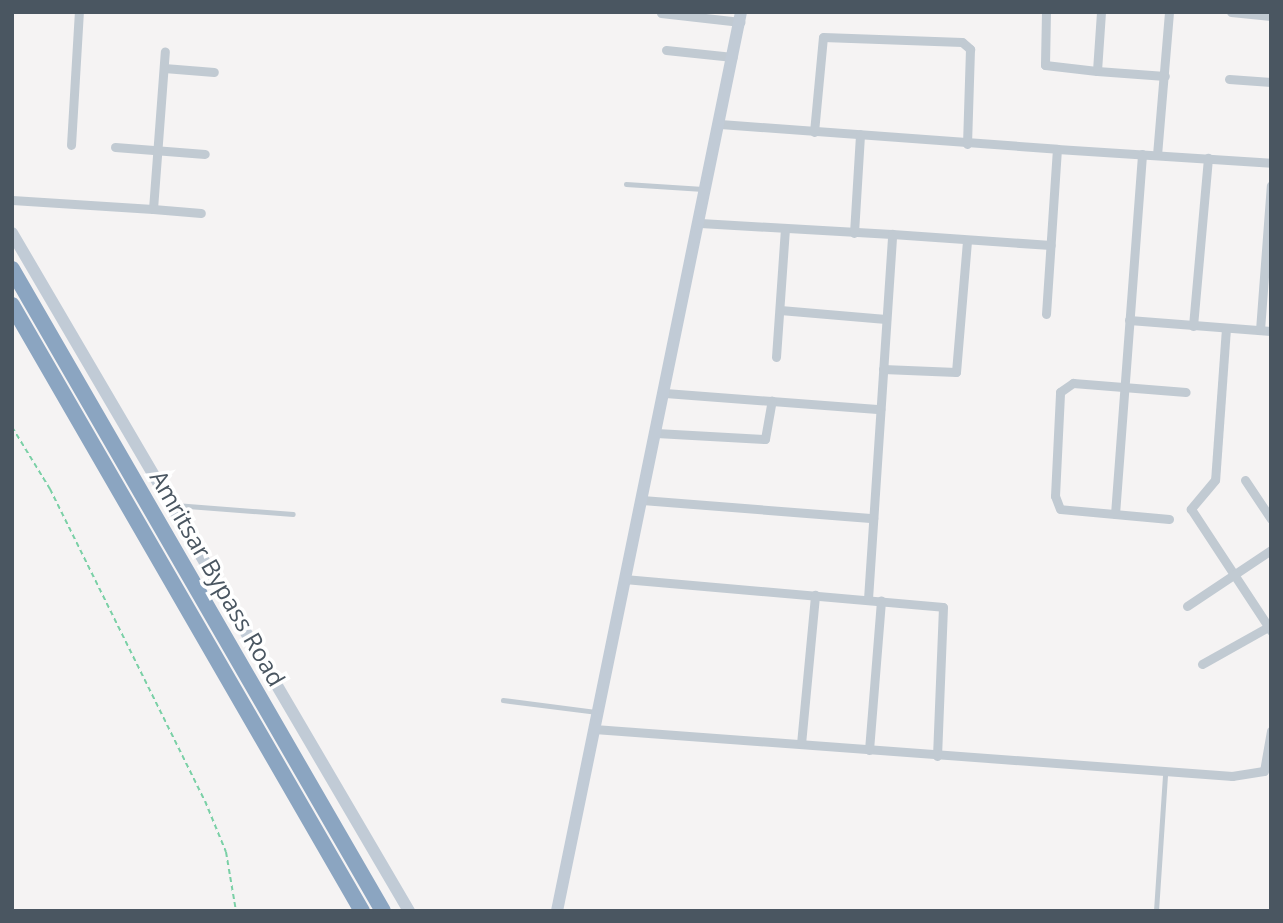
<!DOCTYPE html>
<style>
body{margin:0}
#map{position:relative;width:1283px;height:923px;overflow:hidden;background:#f5f3f3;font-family:"Open Sans",sans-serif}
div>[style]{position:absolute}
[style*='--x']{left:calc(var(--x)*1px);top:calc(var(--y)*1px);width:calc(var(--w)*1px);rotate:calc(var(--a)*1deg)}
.path>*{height:2px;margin-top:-1px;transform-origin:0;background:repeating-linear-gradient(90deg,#7ad0a6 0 5px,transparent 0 8.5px)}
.lane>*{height:4.5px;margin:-2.25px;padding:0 2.25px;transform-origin:2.25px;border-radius:2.25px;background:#c1cad2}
.street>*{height:9px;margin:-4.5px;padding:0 4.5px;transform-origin:4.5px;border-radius:4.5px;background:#c1cad2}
.secondary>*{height:12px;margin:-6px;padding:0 6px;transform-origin:6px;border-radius:6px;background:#c1cbd6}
.highway>*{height:16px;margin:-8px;padding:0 8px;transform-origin:8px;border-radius:8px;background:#8ba5c1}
span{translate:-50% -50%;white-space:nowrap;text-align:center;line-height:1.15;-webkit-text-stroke:7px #fff;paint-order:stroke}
.street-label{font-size:24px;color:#4a5661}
.frame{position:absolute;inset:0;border:14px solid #4a5661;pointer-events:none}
</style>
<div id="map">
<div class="path">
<i style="--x:12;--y:427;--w:73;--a:58.5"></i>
<i style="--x:50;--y:489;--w:348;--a:63.6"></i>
<i style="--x:205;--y:801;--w:55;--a:67.6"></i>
<i style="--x:226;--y:852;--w:60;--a:80.4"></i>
</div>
<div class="lane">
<i style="--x:626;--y:184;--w:77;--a:3.7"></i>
<i style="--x:175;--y:505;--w:118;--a:4.4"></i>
<i style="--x:503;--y:700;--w:95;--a:7.3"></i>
<i style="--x:1156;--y:911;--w:136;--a:-86.2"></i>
</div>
<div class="street">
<i style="--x:1046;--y:12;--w:53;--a:91.1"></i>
<i style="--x:1045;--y:65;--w:52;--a:6.6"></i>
<i style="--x:1101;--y:12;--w:59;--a:93.9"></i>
<i style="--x:1097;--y:71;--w:68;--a:4.2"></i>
<i style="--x:1231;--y:12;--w:40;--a:5.7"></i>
<i style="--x:661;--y:13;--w:80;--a:6.5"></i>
<i style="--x:666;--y:50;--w:67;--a:6"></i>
<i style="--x:164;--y:68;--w:50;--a:4.6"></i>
<i style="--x:1229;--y:79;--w:42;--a:4.1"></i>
<i style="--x:720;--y:124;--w:338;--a:4.2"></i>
<i style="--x:814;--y:132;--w:95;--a:-84.6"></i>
<i style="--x:823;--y:37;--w:139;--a:2.1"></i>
<i style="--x:962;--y:42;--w:11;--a:41"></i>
<i style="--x:970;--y:49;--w:95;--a:91.8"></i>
<i style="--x:71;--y:145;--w:133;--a:-86.6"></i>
<i style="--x:115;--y:147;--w:90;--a:4.4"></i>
<i style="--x:1157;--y:155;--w:144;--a:-85.2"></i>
<i style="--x:12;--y:200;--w:141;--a:3.7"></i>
<i style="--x:153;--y:209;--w:158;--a:-85.7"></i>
<i style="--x:153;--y:209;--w:48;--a:4.8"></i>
<i style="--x:700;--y:223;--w:192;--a:3.3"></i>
<i style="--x:854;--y:233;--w:99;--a:-86.5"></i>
<i style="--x:780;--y:310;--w:106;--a:4.9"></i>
<i style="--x:1046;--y:314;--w:165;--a:-86.2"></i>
<i style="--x:1057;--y:149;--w:214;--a:3.7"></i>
<i style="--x:1129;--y:320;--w:142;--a:4.4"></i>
<i style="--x:1193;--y:326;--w:169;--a:-84.9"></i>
<i style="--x:1226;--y:328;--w:152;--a:94.1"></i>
<i style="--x:1215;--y:480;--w:38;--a:130"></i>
<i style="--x:1191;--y:509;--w:146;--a:56.7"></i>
<i style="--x:1260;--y:330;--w:145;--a:-85.7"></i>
<i style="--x:776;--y:357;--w:128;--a:-86"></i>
<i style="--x:883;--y:369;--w:73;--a:2.4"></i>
<i style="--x:956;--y:372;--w:132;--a:-85.2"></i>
<i style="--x:665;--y:393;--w:216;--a:4.3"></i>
<i style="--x:656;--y:433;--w:109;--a:3.2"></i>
<i style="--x:765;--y:439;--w:39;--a:-80"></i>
<i style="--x:1245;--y:480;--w:47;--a:56.3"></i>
<i style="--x:642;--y:500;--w:232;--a:4.5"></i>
<i style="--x:1115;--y:514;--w:361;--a:-85.7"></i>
<i style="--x:1169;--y:519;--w:109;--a:-174.8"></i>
<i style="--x:1060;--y:509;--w:14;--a:-111"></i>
<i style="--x:1055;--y:496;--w:104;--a:-87.2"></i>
<i style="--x:1060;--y:392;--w:16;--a:-35"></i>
<i style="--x:1073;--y:383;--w:113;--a:4.6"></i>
<i style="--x:624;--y:579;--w:320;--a:5"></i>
<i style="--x:943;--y:607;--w:149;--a:92.3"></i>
<i style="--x:868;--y:599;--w:366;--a:-86.2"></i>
<i style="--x:892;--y:234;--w:159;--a:4"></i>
<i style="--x:1187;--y:606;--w:101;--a:-33.7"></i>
<i style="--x:1202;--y:664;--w:76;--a:-29.3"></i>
<i style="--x:594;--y:729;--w:640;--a:4.21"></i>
<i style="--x:1232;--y:776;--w:32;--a:-9"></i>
<i style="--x:1264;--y:771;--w:41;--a:-80.1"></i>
<i style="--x:801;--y:744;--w:150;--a:-84.6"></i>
<i style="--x:869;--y:750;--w:150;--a:-85.4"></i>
</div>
<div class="secondary">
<i style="--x:12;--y:233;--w:786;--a:59.65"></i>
<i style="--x:557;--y:911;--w:918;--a:-78.43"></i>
</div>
<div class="highway">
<i style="--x:12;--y:269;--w:741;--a:59.98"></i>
<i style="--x:12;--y:305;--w:700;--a:59.99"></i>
</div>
<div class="street-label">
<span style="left:218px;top:578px;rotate:60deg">Amritsar Bypass Road</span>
</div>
<div class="frame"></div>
</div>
